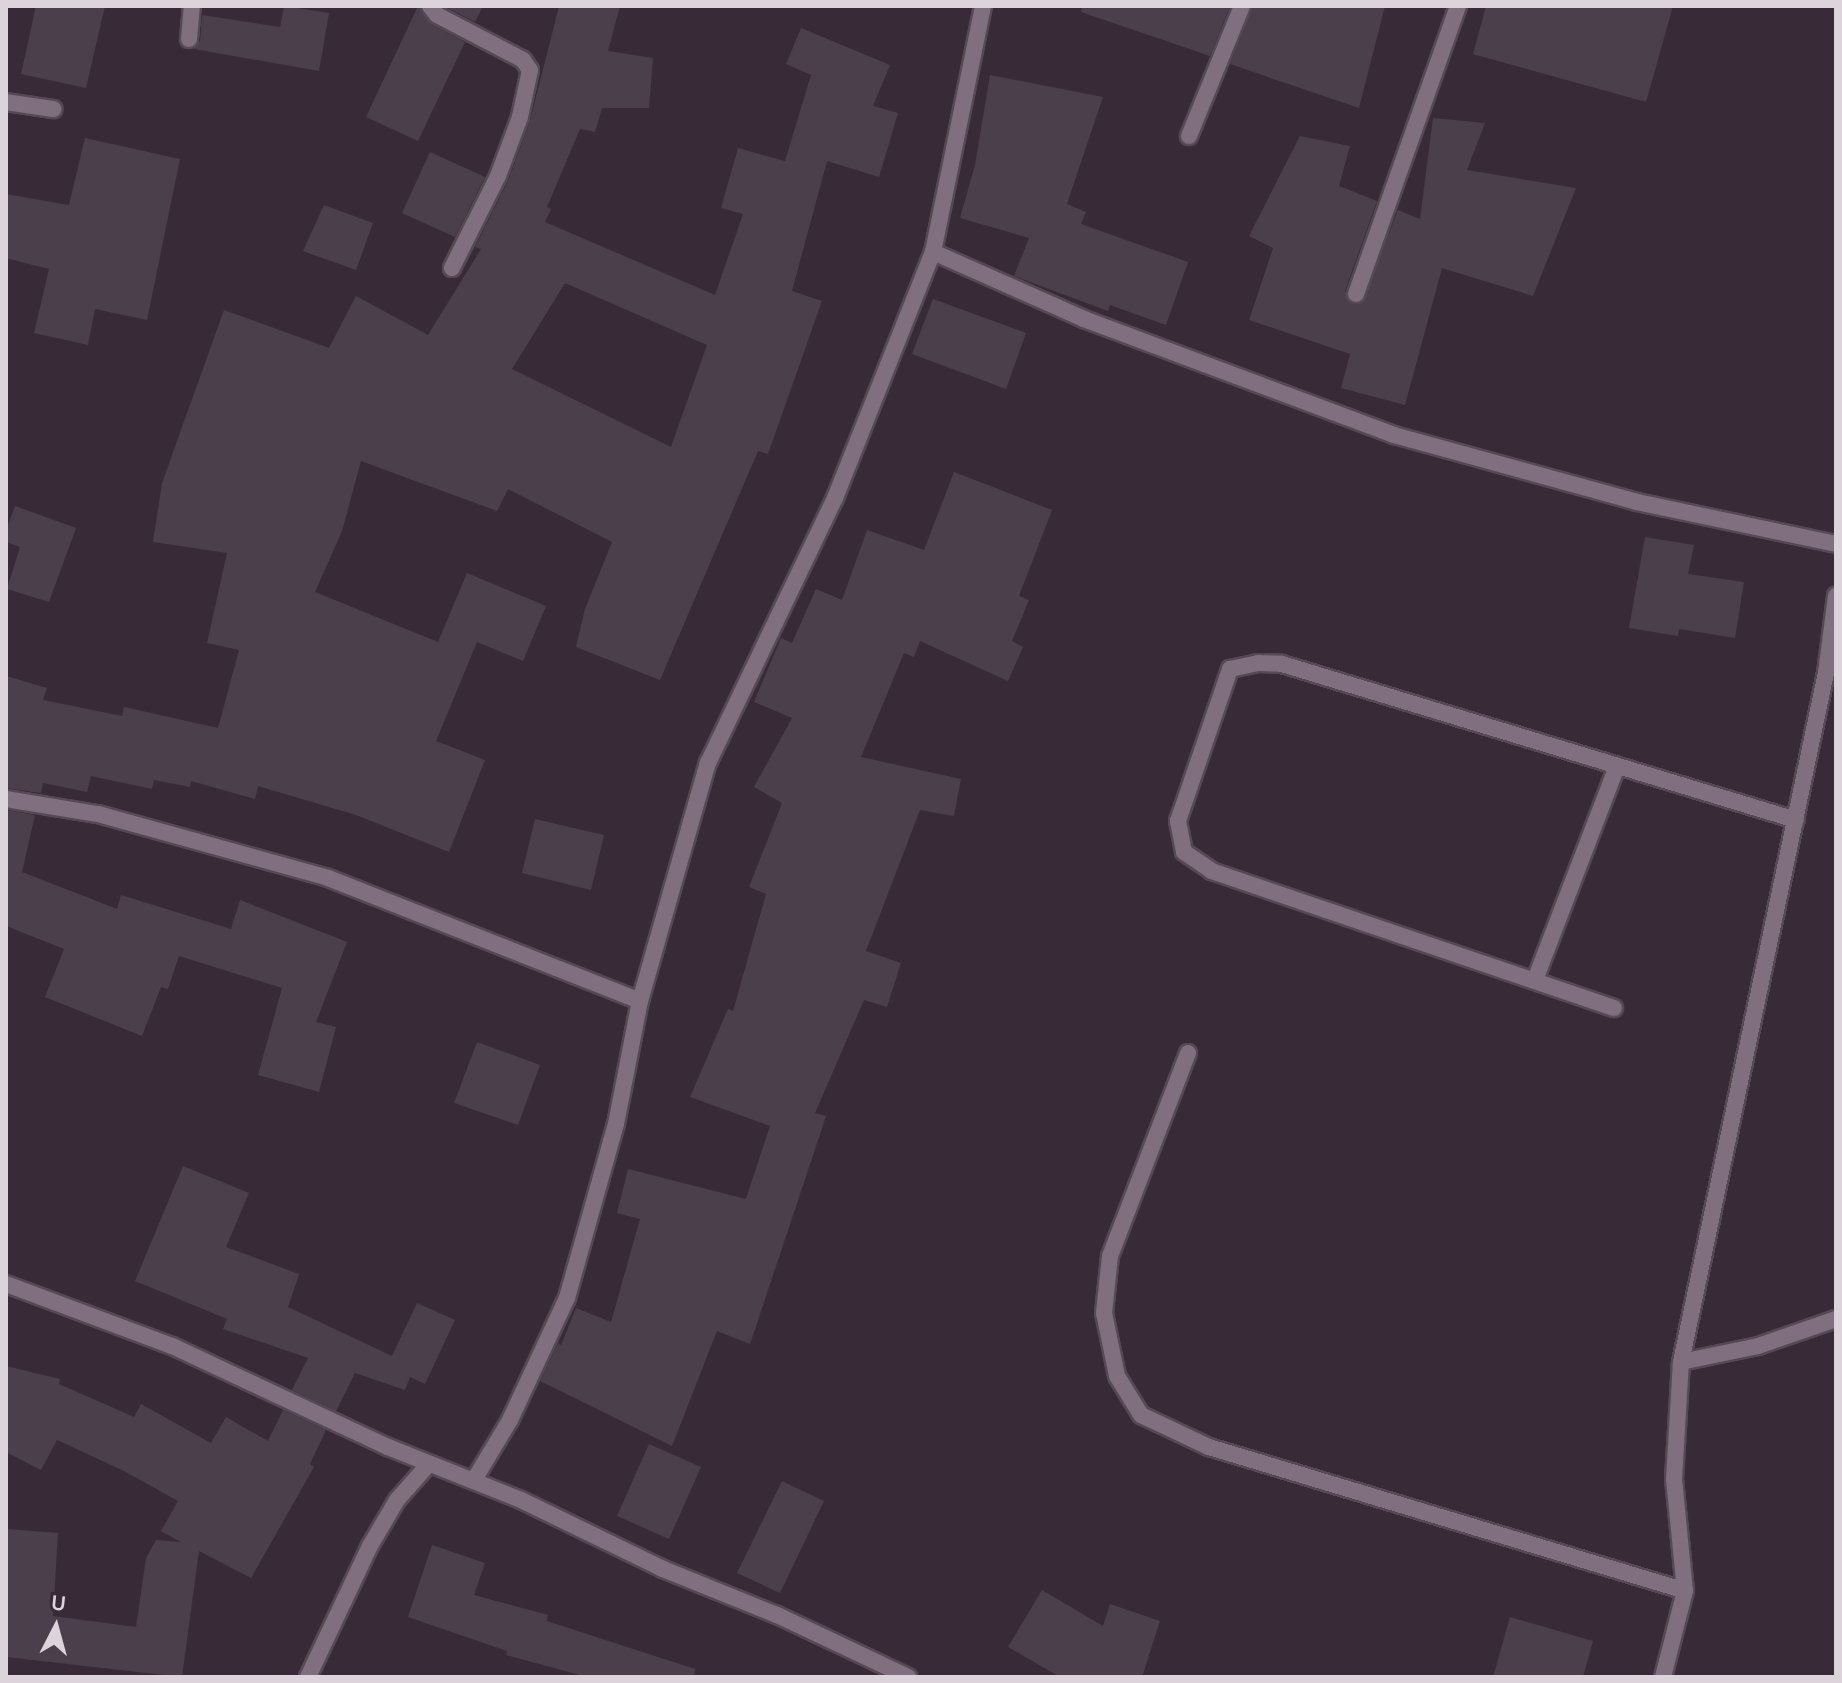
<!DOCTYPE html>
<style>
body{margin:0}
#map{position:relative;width:1842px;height:1683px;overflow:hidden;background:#382b37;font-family:Karla,sans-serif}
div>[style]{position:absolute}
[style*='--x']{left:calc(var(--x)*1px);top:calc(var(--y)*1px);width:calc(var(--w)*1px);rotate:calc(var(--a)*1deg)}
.building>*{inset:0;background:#4c3f4c}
.roads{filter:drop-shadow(2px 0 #564955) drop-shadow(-2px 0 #564955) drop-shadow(0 2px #564955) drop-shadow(0 -2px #564955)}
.minor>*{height:16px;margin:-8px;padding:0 8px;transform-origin:8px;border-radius:8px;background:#7f6f7f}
span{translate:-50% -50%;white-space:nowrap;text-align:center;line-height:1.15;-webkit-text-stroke:6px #382b37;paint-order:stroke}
.frame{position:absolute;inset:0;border:8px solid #dcd3db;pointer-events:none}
.north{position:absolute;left:16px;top:1587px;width:80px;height:80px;-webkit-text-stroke:6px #382b37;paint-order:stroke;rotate:6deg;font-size:22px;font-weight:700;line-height:32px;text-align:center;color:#dcd3db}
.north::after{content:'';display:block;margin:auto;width:28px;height:36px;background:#dcd3db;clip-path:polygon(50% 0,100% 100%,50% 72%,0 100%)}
</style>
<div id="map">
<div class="building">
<i style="clip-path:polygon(36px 6px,105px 6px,86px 88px,21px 74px)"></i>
<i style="clip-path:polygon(284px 6px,329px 13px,319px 71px,194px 49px,200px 41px,202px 15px,280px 27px)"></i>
<i style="clip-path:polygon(418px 6px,431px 24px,465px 42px,418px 141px,366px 117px)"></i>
<i style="clip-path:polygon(444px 6px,483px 6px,475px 22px)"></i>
<i style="clip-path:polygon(evenodd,559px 6px,620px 6px,608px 51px,653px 58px,649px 108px,602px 108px,595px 132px,580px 129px,547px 207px,551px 209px,545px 222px,715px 295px,743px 214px,721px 208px,738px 148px,785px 161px,811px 75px,786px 64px,801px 28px,890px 65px,873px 106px,898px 113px,879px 177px,827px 161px,792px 291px,822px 301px,768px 454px,758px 451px,660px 680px,576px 647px,585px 609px,612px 542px,508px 489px,497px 511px,361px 461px,342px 531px,315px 592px,438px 642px,467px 573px,546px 606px,523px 661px,477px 642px,436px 741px,485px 760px,449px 852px,356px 815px,258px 786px,255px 799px,191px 781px,190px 787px,154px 780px,152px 789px,91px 776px,87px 792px,43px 783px,41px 793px,6px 788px,6px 676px,47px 688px,43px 700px,122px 716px,124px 707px,218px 728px,239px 650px,207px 643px,227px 553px,153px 542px,162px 483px,224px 310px,329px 348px,356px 296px,428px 335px,481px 249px,475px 247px,508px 181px,530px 121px,559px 6px,565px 283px,707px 345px,671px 447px,512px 369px,565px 283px)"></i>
<i style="clip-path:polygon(1082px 6px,1230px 6px,1210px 56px,1081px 12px)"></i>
<i style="clip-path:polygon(1253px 6px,1385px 6px,1359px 108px,1230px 64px)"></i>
<i style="clip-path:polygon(1486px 6px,1673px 6px,1646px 102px,1473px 54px)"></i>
<i style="clip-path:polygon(990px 75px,1103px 97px,1067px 204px,1086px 212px,1081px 224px,1188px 262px,1166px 325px,1110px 305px,1108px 311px,1014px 276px,1029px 238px,960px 218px,975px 165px)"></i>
<i style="clip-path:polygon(1433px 118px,1485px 123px,1467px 170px,1576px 188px,1533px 296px,1442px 268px,1405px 405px,1341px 388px,1350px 354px,1249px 320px,1273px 248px,1249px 236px,1300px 136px,1350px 146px,1339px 186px,1377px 201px,1345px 291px,1352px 304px,1362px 303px,1398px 210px,1420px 219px)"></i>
<i style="clip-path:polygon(85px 138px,180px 159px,147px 320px,95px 309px,88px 345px,34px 333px,49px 269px,6px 258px,6px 194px,69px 205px)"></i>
<i style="clip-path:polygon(430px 152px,485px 177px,455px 237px,402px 213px)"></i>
<i style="clip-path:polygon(324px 205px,373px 223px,356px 270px,303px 251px)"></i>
<i style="clip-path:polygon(933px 299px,1026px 333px,1006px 389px,912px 354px)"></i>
<i style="clip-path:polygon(954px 472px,1052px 510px,1019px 596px,1029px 600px,1012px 641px,1023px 647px,1008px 681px,920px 641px,914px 657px,904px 653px,861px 757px,961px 779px,954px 816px,920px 810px,866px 951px,901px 963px,887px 1007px,864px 1000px,815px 1113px,826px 1116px,750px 1344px,717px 1331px,672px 1446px,540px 1381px,558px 1343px,561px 1345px,576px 1308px,611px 1322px,640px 1219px,617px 1213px,628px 1169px,746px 1199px,770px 1126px,690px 1097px,728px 1009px,733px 1011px,766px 894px,749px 887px,782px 803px,754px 787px,792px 718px,754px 702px,781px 638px,792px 643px,816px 589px,842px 600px,867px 530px,924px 550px)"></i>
<i style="clip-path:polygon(15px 506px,76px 528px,49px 602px,7px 589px,20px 547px,6px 542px,6px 531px)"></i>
<i style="clip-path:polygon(1645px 537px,1694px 545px,1688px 574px,1744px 582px,1735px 638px,1679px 629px,1678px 636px,1629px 628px)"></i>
<i style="clip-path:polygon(6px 810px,35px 815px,22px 872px,117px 909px,121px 895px,231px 929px,240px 900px,347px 942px,316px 1022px,336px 1027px,319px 1092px,258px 1075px,282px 988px,179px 956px,168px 989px,161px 987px,142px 1036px,45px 997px,64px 949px,6px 926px)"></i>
<i style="clip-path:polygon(535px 819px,604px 835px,591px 890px,522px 873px)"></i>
<i style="clip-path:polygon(477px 1042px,540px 1065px,518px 1125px,454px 1103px)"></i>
<i style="clip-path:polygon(183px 1166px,249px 1193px,226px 1247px,299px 1274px,288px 1307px,392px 1356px,417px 1303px,455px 1320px,425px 1384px,410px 1377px,405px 1390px,355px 1373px,336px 1411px,292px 1390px,308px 1358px,223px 1329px,227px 1319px,135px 1281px)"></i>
<i style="clip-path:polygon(6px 1366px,60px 1379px,59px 1384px,134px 1417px,141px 1404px,211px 1443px,226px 1417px,268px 1441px,283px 1410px,326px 1430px,310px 1464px,314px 1467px,251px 1578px,199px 1551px,182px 1677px,6px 1657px,7px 1529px,58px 1533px,53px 1616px,136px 1627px,146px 1558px,156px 1540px,181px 1542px,161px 1531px,178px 1501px,124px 1471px,57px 1440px,41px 1470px,6px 1452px)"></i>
<i style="clip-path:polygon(649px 1444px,701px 1467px,669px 1539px,617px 1516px)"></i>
<i style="clip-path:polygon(782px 1481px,824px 1501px,780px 1593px,737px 1573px)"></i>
<i style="clip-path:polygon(432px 1545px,485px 1563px,474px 1595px,548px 1615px,547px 1621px,695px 1669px,694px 1677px,587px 1677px,506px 1655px,507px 1651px,408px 1617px)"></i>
<i style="clip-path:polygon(1042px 1590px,1103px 1626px,1110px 1604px,1160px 1621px,1142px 1677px,1060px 1677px,1008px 1647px)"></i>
<i style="clip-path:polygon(1510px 1617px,1593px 1641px,1583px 1677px,1493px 1677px)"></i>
</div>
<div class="roads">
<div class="minor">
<i style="--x:430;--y:6;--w:11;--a:52"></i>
<i style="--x:437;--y:15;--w:97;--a:27.6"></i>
<i style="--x:523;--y:60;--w:12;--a:55"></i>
<i style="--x:530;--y:70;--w:48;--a:102"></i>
<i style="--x:520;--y:117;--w:63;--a:110.4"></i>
<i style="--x:498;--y:176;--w:103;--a:116.6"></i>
<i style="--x:189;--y:39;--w:33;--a:-85"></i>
<i style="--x:6;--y:102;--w:48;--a:8.5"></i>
<i style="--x:1189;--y:136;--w:140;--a:-67.8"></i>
<i style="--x:933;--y:252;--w:165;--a:23.9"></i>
<i style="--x:1084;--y:319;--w:331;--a:20.5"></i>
<i style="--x:1394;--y:435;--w:252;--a:15.4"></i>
<i style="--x:1637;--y:502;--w:203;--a:11.9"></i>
<i style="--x:1356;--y:294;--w:306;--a:-70.5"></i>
<i style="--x:6;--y:799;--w:93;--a:9.3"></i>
<i style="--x:98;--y:814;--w:239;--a:15.5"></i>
<i style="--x:328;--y:878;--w:335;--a:21.5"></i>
<i style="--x:1535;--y:980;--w:229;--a:-69"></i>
<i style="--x:1614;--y:1008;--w:425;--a:-161.2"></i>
<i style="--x:1212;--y:871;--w:34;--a:-146"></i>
<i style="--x:1184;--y:852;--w:32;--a:-101"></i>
<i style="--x:1178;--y:821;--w:161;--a:-71.1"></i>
<i style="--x:1230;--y:669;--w:29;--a:-12"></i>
<i style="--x:1258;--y:663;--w:24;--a:2"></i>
<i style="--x:1282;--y:664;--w:537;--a:16.88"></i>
<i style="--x:1188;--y:1053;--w:217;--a:111"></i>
<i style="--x:1110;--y:1256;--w:57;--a:96"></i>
<i style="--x:1104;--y:1313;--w:64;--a:78.3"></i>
<i style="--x:1117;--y:1376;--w:46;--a:58.4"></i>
<i style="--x:1141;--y:1415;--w:75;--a:25.2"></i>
<i style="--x:1209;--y:1447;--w:497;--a:16.8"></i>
<i style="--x:6;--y:1284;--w:177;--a:20.5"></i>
<i style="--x:172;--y:1346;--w:238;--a:25.1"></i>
<i style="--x:388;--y:1447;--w:143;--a:21.7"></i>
<i style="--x:521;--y:1500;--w:158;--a:25.9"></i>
<i style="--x:663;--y:1569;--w:123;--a:22"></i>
<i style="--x:777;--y:1615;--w:145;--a:25.3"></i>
<i style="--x:1681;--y:1362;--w:704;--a:-78.12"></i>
<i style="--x:1826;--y:673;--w:78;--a:-82.6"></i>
<i style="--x:474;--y:1480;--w:70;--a:-59"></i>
<i style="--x:510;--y:1420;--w:135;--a:-65"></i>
<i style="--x:567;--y:1298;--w:181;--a:-74.3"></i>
<i style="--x:616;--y:1124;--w:125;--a:-79"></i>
<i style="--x:640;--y:1001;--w:248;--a:-74.1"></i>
<i style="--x:708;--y:763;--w:294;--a:-64.4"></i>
<i style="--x:835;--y:498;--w:265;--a:-68.3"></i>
<i style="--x:933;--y:252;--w:251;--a:-78.5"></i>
<i style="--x:308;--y:1677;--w:145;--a:-64.7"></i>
<i style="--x:370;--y:1546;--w:53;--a:-59.6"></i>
<i style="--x:397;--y:1500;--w:47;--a:-48.5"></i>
<i style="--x:1663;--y:1677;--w:89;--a:-75.7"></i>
<i style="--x:1685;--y:1591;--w:113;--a:-95.6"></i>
<i style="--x:1674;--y:1479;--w:117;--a:-86.6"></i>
<i style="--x:1681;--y:1362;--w:79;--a:-11.7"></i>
<i style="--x:1758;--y:1346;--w:83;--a:-19.1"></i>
</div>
</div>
<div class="frame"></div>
<div class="north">U</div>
</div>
